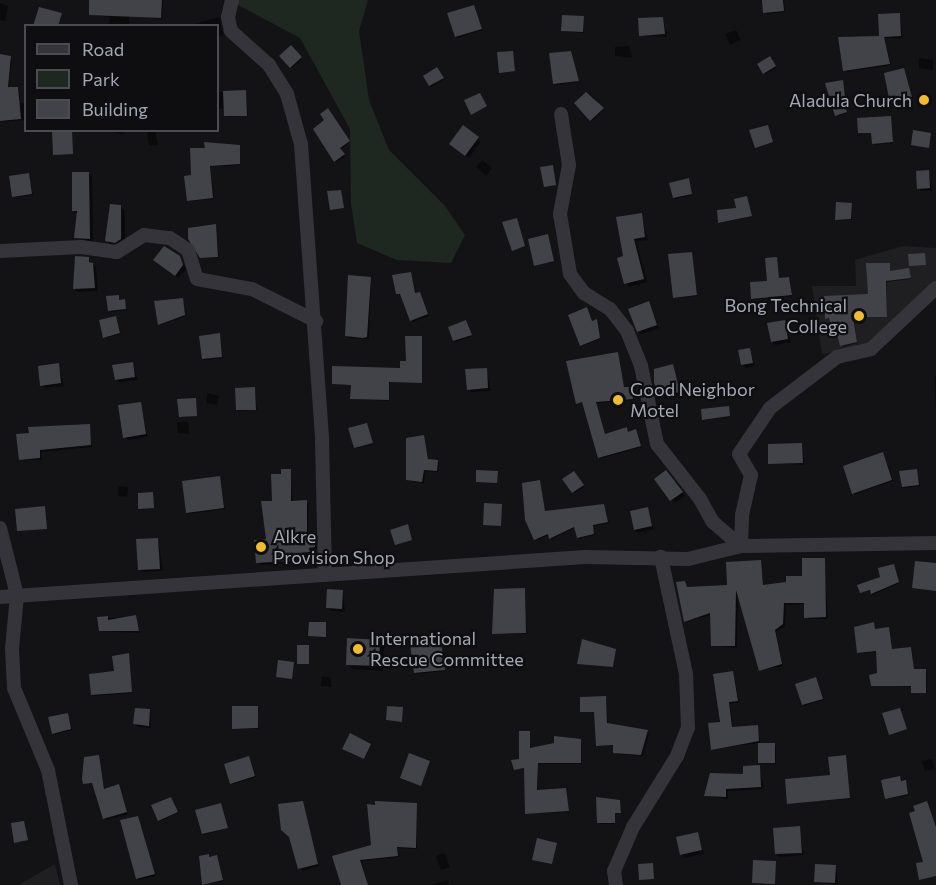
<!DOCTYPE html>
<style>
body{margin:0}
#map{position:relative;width:936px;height:885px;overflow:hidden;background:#131315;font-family:Commissioner,sans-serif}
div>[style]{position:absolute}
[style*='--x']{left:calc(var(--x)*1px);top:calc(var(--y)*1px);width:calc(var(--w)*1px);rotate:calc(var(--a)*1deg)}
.built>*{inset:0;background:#1f1f22}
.green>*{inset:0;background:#1f2721}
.shadow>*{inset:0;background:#0007}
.building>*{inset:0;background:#424348}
.street>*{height:14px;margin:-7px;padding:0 7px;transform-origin:7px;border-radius:7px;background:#34343a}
.dots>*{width:16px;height:16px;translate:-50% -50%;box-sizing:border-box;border:3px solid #0e0e10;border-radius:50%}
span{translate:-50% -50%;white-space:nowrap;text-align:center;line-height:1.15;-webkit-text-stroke:4.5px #0e0e10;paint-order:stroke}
.poi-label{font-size:18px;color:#a4a8b5}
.right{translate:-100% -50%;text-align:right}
.left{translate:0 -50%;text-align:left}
.legend{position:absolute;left:24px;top:24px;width:195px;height:108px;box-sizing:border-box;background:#0e0e10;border:2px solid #4a4c52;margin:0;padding:8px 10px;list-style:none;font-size:18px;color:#a4a8b5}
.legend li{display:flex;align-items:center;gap:12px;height:30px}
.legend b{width:30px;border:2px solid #4a4c52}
</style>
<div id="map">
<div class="built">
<i style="clip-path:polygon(903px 246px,936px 248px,936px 284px,871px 345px,822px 354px,812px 286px,856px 286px,855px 260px)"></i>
<i style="clip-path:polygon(55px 864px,60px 885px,18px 885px)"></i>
</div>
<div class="green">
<i style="clip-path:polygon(229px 0,368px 0,359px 31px,369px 100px,389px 150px,445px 206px,465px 235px,451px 263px,397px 260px,357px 243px,351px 204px,350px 129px,300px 38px)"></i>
</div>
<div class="shadow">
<i style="clip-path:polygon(91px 0,163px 0,162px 19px,129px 16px,129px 26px,109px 26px,110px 17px,90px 15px)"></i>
<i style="clip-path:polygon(762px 0,784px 0,785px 12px,767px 14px)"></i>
<i style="clip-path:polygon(0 3px,8px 6px,5px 21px,0 20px)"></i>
<i style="clip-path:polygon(475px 8px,482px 30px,457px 38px,456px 37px)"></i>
<i style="clip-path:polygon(900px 15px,903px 38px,885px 38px,891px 65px,846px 72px)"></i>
<i style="clip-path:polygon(219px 17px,223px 35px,218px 36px,218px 26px,187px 26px)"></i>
<i style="clip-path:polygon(583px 17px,584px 33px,563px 31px)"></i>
<i style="clip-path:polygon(663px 18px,667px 37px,640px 35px)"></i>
<i style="clip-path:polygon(736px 30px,741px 40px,730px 45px,725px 34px)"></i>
<i style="clip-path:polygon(629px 46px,632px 58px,615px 56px,615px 47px)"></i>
<i style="clip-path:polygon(291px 47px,302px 59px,292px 68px,281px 56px)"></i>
<i style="clip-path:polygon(571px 52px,579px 82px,556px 85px,555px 83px)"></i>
<i style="clip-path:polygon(0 56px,12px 59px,8px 89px,19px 89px,20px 103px,26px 103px,26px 120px,0 122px)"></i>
<i style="clip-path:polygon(770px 58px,776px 68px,765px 74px,759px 64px)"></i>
<i style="clip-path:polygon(919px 58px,933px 60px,933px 70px,919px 68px)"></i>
<i style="clip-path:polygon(904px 69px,913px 98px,892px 104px,891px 103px)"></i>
<i style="clip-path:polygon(438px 70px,444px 79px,431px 87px,425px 76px)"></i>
<i style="clip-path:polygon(843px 82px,846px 96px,842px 97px,847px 113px,838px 116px)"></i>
<i style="clip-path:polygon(218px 92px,246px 92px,248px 116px,227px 117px,226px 108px,218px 109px)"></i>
<i style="clip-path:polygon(590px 94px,604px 109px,592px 121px,576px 104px)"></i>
<i style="clip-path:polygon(328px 110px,350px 142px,340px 150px,345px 156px,336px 162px,315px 130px,326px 120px)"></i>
<i style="clip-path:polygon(890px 117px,893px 143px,875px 145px,873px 133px,860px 133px)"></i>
<i style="clip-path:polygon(463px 127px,481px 141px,469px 158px,454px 147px)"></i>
<i style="clip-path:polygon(104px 130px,124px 130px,123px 134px)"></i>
<i style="clip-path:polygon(155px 130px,158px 145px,149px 146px,147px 131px)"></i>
<i style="clip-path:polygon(239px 147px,240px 165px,210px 167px,214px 199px,190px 201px,193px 176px)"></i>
<i style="clip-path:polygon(482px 160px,492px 168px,486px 176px,476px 167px)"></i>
<i style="clip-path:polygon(929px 172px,932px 191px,922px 191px,918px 188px)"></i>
<i style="clip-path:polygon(88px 173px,92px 176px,93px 242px,76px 238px,78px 215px,74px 211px)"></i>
<i style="clip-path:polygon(29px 175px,33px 195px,15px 197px,14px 196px)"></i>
<i style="clip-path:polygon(689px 181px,692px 195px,675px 199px,674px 197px)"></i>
<i style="clip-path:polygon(747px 199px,752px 216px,720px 223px,719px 211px,738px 209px)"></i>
<i style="clip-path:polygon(852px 205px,852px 220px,836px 219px)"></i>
<i style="clip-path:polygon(120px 207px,125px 211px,125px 243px,111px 245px,107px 241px)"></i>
<i style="clip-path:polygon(641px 215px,648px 240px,636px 241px,647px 282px,628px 287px,625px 257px)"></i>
<i style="clip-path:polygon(216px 226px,219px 258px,202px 258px,201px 257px)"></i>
<i style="clip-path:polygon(692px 254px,697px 296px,676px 298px,675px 297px)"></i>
<i style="clip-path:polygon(179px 257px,186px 269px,178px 278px,158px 263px)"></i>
<i style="clip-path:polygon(776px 258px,779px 280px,790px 279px,792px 296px,753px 300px,769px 282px)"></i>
<i style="clip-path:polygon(88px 259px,96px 267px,98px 291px,78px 292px,75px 289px)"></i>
<i style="clip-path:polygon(889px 265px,891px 272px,909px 270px,911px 279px,887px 282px,887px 317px,854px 317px,857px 343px,843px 347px,838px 330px,833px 330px,831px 319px,827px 318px,869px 295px)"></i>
<i style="clip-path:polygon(410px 273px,416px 295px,421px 295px,429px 316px,413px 322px,402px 295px,398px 294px)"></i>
<i style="clip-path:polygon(371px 279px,369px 339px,349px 338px,346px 336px)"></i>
<i style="clip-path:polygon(108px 298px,124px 300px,127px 310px,111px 312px)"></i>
<i style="clip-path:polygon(182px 300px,185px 316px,160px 325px,159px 324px)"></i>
<i style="clip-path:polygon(648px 303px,659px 328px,642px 334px,638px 331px)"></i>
<i style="clip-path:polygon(116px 318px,121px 334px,105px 338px,104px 337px)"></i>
<i style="clip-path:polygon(597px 320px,600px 339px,582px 346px,592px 322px)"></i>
<i style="clip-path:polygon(784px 322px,791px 342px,775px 345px,772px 342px)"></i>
<i style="clip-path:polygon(467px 323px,472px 336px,456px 342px,450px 328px)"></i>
<i style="clip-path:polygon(220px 336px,223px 358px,205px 360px,203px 359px)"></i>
<i style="clip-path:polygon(422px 337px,422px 383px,390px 382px,389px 401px,353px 399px,352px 385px,333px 384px,402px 370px)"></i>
<i style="clip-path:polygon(749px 349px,755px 366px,746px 368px,743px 364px)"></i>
<i style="clip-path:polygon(618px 354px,624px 389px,633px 389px,634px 400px,596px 403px,605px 435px,637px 432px,641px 447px,600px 459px,583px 403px,578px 403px)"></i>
<i style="clip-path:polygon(132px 363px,138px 380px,119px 382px,116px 379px)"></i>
<i style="clip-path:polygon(58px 365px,64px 386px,45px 388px,42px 385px)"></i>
<i style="clip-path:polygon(672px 366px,682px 395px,665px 399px,657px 389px,656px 370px)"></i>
<i style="clip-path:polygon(486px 369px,491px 391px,471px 392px,468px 389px)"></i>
<i style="clip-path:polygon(935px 377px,936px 377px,936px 415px)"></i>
<i style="clip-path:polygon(255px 389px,257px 410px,239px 411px,237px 410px)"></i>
<i style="clip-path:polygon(207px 393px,219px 396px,217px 405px,206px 403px)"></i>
<i style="clip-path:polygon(140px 404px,148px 437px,128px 440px,125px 437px)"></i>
<i style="clip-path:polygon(728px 408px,730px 417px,704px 420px)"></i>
<i style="clip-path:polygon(177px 422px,188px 422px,189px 434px,178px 433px)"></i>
<i style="clip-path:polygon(367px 424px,373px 444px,357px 448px,356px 447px)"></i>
<i style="clip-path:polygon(89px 426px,92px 447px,41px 452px,42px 460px,20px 460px)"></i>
<i style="clip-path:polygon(423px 437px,429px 460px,439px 463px,438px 472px,425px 471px,424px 483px,409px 481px)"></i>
<i style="clip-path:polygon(801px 444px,805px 465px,770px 463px)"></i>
<i style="clip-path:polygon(884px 455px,893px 481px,855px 494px,854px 493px)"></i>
<i style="clip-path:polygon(290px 471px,293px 503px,309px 503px,308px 534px,317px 536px,317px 549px,311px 549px,311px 554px,291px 556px,292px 563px,260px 565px,273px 502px,273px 475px)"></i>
<i style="clip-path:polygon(916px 471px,920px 486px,905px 488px,903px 487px)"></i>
<i style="clip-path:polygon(574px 473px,584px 487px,574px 493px,565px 479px)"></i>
<i style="clip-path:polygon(669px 475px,685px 496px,675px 503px,656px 479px)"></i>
<i style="clip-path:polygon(219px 477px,225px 509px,189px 514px,188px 513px)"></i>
<i style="clip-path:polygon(540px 482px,545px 513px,604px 505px,609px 523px,593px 526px,595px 535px,580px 538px,576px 527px,552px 539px,549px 535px,537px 540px)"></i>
<i style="clip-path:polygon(118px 486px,128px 487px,127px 497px,118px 496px)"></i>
<i style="clip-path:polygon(647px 509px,654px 529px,638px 533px,635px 530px)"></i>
<i style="clip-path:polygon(158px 539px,163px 571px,143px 572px,140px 569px)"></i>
<i style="clip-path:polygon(824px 560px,828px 619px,808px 619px,805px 604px,786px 605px,785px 626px,776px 632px,783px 666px,760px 670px,738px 592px,737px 648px,712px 646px,712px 615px,686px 621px,685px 582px,688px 588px,729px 587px,760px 562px,764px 586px,788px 584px,804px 577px)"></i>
<i style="clip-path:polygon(895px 567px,899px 583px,873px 595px,871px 591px,861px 592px)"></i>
<i style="clip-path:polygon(525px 590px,527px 634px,495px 634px,494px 633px)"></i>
<i style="clip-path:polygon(343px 592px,345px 612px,331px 611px,328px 608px)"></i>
<i style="clip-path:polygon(135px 617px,140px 633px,100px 631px,107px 618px)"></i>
<i style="clip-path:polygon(873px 623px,875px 630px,890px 630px,892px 650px,912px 649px,914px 670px,927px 672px,927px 693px,914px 693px,913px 687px,872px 685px,879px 674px,878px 652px,858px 653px,864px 624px)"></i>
<i style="clip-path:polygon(379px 641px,384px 646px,383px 671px,352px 669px,347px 664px)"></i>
<i style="clip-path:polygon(441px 642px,445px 671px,416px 674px,415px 673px)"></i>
<i style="clip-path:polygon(615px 650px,614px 667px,579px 664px)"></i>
<i style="clip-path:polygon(128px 655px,132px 693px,93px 696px,116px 673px)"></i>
<i style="clip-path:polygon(733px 672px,739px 702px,730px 704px,733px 728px,757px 726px,761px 745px,776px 746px,776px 764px,759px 763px,759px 743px,713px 749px)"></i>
<i style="clip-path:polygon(322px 676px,331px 678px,331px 687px,321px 686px)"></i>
<i style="clip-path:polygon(817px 680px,823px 700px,804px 706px,803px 705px)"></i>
<i style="clip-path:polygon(606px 698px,608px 725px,649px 733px,643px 756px,616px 754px,614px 746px,597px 745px,596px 713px,582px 711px)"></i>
<i style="clip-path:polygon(257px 707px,259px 729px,234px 728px)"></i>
<i style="clip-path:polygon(150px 710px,151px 728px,138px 727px,135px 724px)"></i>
<i style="clip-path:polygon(68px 716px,72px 730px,55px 734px,54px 733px)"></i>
<i style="clip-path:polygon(529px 732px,531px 749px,581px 742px,582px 764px,538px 764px,538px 791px,566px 790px,569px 812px,527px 814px,526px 769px,515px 769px)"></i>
<i style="clip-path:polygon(371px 745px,365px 759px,345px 750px)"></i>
<i style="clip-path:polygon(98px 757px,105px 790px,120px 788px,128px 814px,106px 820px,94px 784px,85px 783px)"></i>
<i style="clip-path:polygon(846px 758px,850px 799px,789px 803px,832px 776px)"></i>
<i style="clip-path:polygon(250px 759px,256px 777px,233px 784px,232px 783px)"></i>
<i style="clip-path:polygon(932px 759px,935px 769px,925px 771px,922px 761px)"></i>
<i style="clip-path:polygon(759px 766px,764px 789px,728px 791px,728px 799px,706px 796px)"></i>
<i style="clip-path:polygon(900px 778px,906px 783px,909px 795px,887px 799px)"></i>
<i style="clip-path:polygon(172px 799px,178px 813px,160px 821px,159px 820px)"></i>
<i style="clip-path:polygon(620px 801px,621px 813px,615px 813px,615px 824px,599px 824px)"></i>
<i style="clip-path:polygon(302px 802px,319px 866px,302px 871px,290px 836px)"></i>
<i style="clip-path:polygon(416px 805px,417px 849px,398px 848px,399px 857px,361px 861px,368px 885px,352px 885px,334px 857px,373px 846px)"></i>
<i style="clip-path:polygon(222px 806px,228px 828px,204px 835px,203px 834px)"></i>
<i style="clip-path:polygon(137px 817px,156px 876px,139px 880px,137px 878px)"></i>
<i style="clip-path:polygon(799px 828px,804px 855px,779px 857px,776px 853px)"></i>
<i style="clip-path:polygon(697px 833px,704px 853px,685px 858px,681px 854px)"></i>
<i style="clip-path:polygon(444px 853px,450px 867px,441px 870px,436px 856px)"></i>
<i style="clip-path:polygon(200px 857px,218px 858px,223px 881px,203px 885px)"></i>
<i style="clip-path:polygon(836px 867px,838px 885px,816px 881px)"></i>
<i style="clip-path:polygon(447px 880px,449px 885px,431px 885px)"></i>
</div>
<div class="building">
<i style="clip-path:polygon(89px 0,162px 0,161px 18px,89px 15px)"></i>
<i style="clip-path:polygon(762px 0,783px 0,784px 11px,763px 13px)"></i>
<i style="clip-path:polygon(474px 5px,482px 29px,455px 37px,447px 13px)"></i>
<i style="clip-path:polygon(39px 7px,62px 13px,58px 26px,33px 26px)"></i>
<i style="clip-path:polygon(900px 13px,901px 36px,884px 37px,890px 64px,843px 71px,838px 37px,879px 36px,878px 14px)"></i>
<i style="clip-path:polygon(562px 15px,584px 16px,583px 32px,561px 31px)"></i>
<i style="clip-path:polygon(663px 17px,665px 34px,639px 36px,638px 18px)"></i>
<i style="clip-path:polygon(291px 45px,302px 57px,290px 68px,279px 56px)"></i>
<i style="clip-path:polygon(513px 51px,515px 71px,499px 73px,497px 52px)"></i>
<i style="clip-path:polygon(571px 51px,579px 81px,553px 84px,549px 53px)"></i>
<i style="clip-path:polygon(0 54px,11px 56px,8px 87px,18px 87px,21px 119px,0 121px)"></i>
<i style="clip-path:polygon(770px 56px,776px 66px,763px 74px,757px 64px)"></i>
<i style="clip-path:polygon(437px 67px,444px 78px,429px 86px,423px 76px)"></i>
<i style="clip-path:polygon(904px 68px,912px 97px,890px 103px,884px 73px)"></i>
<i style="clip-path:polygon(843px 80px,845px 96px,842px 96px,847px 112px,835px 116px,825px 83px)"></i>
<i style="clip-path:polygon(246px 90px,247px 116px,224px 116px,223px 91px)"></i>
<i style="clip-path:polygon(586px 92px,604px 108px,590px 121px,574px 103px)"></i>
<i style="clip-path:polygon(480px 93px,487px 106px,471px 115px,464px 100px)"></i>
<i style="clip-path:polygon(328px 108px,350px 141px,340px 148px,345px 154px,334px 162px,313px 129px,324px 120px,320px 114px)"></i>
<i style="clip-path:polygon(891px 116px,893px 142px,872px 144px,871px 133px,858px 133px,857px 118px)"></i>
<i style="clip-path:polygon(463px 125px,479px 137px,465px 156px,449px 144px)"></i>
<i style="clip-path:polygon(768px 125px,773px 142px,755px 148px,749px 130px)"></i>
<i style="clip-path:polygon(52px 130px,72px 130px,73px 154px,53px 155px)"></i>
<i style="clip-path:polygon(913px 130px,931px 133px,929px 148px,911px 145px)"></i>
<i style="clip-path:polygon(204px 142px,240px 145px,240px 164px,210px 166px,213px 198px,187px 201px,184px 176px,191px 175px,190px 148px,205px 148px)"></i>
<i style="clip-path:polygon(553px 165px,556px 185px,544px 187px,540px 167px)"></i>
<i style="clip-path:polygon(929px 170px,930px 188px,917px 189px,916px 171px)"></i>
<i style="clip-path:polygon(72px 172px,89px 172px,90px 239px,74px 238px,77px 211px,72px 211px)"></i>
<i style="clip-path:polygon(29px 173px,32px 194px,12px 197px,9px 176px)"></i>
<i style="clip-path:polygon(689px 178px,692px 194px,673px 198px,669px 183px)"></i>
<i style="clip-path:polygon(341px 190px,344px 208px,330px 210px,327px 191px)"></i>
<i style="clip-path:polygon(747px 196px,752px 216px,718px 223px,717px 210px,736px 208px,734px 199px)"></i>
<i style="clip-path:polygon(836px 202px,852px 203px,851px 219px,835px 220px)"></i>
<i style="clip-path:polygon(110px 204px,121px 205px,121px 239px,115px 243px,105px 241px)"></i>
<i style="clip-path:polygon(642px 213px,645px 237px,634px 239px,644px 279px,624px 284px,617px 258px,623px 256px,616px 217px)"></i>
<i style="clip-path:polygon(517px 218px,525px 246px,512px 251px,502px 222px)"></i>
<i style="clip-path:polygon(216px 224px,218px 257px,200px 258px,188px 239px,188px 228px)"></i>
<i style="clip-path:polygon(548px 234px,554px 261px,534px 266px,528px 239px)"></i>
<i style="clip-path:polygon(164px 246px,180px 256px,183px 265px,175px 276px,153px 260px)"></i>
<i style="clip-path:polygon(692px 252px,697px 295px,673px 298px,668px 254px)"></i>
<i style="clip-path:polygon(925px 253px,926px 265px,909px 266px,908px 254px)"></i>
<i style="clip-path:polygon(75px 256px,89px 257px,89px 262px,93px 263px,95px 288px,73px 289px)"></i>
<i style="clip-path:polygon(777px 257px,779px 278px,789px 277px,792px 295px,751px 299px,750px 282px,767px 281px,765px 258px)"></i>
<i style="clip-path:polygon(866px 263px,890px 263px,890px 271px,909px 268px,911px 278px,886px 281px,887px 317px,853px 317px,857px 342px,840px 346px,836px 330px,832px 331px,829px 318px,825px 319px,824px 296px,868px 294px)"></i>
<i style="clip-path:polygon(411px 272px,415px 293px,420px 292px,428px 314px,410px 321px,400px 294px,396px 294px,392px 275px)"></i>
<i style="clip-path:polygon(348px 275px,371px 277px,367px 337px,363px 338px,345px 336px)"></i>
<i style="clip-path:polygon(119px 295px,119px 300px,125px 299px,126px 309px,108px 311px,106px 296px)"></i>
<i style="clip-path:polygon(183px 298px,185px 315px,158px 325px,154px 301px)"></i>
<i style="clip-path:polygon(649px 301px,657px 325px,637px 332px,628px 309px)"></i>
<i style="clip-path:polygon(587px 307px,592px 321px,597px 319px,600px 338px,580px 346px,568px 315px)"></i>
<i style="clip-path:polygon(116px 316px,120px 333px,103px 338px,99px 320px)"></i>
<i style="clip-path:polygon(466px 320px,472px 335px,453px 341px,448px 327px)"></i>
<i style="clip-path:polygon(785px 320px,788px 339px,771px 342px,767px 323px)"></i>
<i style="clip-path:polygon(220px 333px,222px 357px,202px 359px,199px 336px)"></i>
<i style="clip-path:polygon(405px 336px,422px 336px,422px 383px,389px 382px,389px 400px,350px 399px,351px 385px,332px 384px,332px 366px,400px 368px,400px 361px,406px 361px)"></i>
<i style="clip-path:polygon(750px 348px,753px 363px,741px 365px,738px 350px)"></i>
<i style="clip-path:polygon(618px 352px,624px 387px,632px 387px,633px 399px,596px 402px,605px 434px,627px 427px,628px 432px,636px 429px,641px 446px,598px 458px,582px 402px,576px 404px,566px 361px)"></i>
<i style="clip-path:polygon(133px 362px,135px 377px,115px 380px,112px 365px)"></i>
<i style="clip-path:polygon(59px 363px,61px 383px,40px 386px,38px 366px)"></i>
<i style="clip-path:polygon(673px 364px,680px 392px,661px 396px,654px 383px,654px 369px)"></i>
<i style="clip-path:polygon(487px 368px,488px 388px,467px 390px,465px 369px)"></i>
<i style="clip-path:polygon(255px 387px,256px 410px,236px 410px,235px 388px)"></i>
<i style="clip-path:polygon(196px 398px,197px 416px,179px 417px,177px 399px)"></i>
<i style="clip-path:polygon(141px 402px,146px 434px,123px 438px,118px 405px)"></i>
<i style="clip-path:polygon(729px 406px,730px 416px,702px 420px,701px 409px)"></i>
<i style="clip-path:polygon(367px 423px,373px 443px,354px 448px,348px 428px)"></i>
<i style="clip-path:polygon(90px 424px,91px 445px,40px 450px,40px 458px,19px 460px,16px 434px,29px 433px,28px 427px)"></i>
<i style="clip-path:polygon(424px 435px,428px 459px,438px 460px,437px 471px,424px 470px,422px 482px,406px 480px,406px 438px)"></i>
<i style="clip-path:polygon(802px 443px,803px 463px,768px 464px,768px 444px)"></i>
<i style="clip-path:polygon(883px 452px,892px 480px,852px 494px,843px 466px)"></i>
<i style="clip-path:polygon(281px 469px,291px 469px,291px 501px,307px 500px,307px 533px,315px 532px,315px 547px,309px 548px,310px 552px,290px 554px,291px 561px,256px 563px,254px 540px,266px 539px,261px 501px,272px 501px,271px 474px,281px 474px)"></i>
<i style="clip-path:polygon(917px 469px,919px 485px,902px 487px,899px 471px)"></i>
<i style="clip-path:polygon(476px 470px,498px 471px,497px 483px,476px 482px)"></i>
<i style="clip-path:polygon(666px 470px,683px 492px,670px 501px,654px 479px)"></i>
<i style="clip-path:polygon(574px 471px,584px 485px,572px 493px,562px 479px)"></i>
<i style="clip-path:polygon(220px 476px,224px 508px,186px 513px,182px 481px)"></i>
<i style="clip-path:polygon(540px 480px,545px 511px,604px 504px,608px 522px,593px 525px,594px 534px,577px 538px,574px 527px,549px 539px,548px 534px,534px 540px,525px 520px,522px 483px)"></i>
<i style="clip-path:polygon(153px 492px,154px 508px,138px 509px,138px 493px)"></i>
<i style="clip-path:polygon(484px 503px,502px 504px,501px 526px,483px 525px)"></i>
<i style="clip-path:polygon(45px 506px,47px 529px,17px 531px,15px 509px)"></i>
<i style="clip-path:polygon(648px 507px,652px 526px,634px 530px,630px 511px)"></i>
<i style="clip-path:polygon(408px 524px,412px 540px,395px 545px,390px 530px)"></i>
<i style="clip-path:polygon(158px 538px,160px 569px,138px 570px,136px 539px)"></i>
<i style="clip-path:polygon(802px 558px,825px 558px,826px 617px,804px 618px,804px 603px,784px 603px,783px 624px,775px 630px,782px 664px,759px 671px,736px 590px,735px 646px,711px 646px,710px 613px,684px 622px,676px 582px,685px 581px,687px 587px,727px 585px,726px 562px,761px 560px,763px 585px,786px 582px,786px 576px,802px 576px)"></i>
<i style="clip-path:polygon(915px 561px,936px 563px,936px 591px,912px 588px)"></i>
<i style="clip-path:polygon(894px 564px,899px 582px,871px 594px,870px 590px,860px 593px,857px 585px,880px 577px,878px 568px)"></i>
<i style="clip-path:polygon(525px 588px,526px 633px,492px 634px,494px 589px)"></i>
<i style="clip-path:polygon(327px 589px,343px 590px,342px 609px,326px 608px)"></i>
<i style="clip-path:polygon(136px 615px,139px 631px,99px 631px,97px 617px,108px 616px,108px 620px)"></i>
<i style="clip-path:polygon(309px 622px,326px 622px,326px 637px,308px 636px)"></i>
<i style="clip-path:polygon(874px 622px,875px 629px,889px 627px,892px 649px,911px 647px,914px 669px,926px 669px,926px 693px,911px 693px,911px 686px,871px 686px,869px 675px,877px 673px,876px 651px,857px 653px,854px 627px)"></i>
<i style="clip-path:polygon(347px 638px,380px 640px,379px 666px,346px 665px)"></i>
<i style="clip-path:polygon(582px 639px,616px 649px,613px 667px,577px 664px)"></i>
<i style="clip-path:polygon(441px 641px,445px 670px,414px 673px,410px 644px)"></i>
<i style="clip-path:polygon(297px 645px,309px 645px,309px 664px,297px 664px)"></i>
<i style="clip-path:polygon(129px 653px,132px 692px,91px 695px,89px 674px,114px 671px,112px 656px)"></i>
<i style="clip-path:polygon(278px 660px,294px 662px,292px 679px,276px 677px)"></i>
<i style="clip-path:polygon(733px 671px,738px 701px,729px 702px,732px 727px,758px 725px,759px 741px,711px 750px,708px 723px,720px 722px,713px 674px)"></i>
<i style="clip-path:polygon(816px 677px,823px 699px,802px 705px,795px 684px)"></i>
<i style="clip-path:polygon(606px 696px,607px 723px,648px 730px,641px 755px,613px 753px,613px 745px,596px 746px,594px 712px,580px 712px,580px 697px)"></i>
<i style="clip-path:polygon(232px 706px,258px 706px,258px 728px,232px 729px)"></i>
<i style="clip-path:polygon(387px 706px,403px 707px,402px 722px,386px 720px)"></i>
<i style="clip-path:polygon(135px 708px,150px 709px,149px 726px,133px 724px)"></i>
<i style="clip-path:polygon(900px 708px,907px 729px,889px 735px,882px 713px)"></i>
<i style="clip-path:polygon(68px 713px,71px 729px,52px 734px,48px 717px)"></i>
<i style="clip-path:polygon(519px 731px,530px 731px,530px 748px,554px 743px,554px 736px,581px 739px,581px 763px,538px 763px,537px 790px,566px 788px,569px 811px,525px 814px,524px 768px,514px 770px,511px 760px,519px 759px)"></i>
<i style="clip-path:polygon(350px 733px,371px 744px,364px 759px,342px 749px)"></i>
<i style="clip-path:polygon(758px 743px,775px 743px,775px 763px,758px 763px)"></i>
<i style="clip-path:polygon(409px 753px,430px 761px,421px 786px,400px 778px)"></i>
<i style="clip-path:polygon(99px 755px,104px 789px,119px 784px,127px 812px,103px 819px,92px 783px,83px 784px,82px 779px,84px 757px)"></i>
<i style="clip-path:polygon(846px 755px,850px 798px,787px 804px,785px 779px,830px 775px,828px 757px)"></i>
<i style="clip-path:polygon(249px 756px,255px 776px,230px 784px,224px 764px)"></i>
<i style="clip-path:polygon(760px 765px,761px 787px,726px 789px,726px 797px,704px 796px,710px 773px,743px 774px,743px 766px)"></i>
<i style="clip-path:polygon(900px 776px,901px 781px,906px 780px,908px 794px,885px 799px,881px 780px)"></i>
<i style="clip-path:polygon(171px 797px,178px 812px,158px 821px,151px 805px)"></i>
<i style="clip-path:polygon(596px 797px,620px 800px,621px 813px,615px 813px,615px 823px,597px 823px)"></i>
<i style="clip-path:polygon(303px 801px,318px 864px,298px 869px,289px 837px,281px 830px,278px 804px)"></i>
<i style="clip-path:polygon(375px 801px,417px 803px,416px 848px,397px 847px,398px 856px,360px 860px,368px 885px,341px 885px,332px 856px,371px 845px,367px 804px,375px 805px)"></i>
<i style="clip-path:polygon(927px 801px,936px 827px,936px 876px,919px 880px,916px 863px,923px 862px,909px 813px,915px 811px,913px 806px)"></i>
<i style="clip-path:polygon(221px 803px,228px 828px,202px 834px,195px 810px)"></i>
<i style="clip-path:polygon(138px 816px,155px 874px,136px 879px,120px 820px)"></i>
<i style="clip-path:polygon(24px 821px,28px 840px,14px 843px,11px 823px)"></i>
<i style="clip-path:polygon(800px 826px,802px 853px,775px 854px,773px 828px)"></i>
<i style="clip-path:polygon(698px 832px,702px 850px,680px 855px,676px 837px)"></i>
<i style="clip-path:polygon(537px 838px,557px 843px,552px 864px,532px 860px)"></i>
<i style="clip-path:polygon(209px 854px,209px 857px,217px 855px,223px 880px,202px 885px,199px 856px)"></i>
<i style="clip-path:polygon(753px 860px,776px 861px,775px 884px,752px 883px)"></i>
<i style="clip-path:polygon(653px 863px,654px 879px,639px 880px,638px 864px)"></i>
<i style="clip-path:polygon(815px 864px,836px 865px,835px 883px,814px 882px)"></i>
</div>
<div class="street">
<i style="--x:232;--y:0;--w:17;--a:103"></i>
<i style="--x:228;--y:17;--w:14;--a:78"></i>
<i style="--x:231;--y:31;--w:51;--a:41.8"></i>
<i style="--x:269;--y:65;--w:34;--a:58"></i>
<i style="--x:287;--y:94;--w:52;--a:74.4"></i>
<i style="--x:301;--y:144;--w:297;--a:85.9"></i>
<i style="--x:322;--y:440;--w:135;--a:88.7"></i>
<i style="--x:561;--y:114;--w:52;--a:81.1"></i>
<i style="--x:569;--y:165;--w:50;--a:100.4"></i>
<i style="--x:560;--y:214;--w:61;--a:80.5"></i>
<i style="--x:570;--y:274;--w:24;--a:54"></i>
<i style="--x:584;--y:293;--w:31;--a:32"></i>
<i style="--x:610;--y:309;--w:28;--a:52"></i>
<i style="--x:627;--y:331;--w:38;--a:68"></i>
<i style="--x:641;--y:366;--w:80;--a:78.4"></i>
<i style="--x:657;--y:444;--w:70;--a:52"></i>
<i style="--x:700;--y:499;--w:26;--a:61"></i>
<i style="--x:713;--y:522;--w:37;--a:41"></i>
<i style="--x:0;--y:251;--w:81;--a:-2.8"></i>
<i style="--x:81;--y:247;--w:36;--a:8"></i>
<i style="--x:117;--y:252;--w:32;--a:-32"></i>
<i style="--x:144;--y:235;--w:26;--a:7"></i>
<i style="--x:170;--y:238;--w:22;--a:34"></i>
<i style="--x:188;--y:250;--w:30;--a:73"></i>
<i style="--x:197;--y:279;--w:56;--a:10.3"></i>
<i style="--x:252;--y:289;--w:72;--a:26.6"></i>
<i style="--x:0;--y:528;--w:69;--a:75.8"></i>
<i style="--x:17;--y:595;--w:54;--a:95.3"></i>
<i style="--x:12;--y:649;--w:39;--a:87"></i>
<i style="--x:14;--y:688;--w:89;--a:67.5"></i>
<i style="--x:48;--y:770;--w:117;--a:78.7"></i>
<i style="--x:741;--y:546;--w:31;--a:-88"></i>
<i style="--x:742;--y:515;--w:41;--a:-77.3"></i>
<i style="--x:751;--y:475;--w:24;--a:-120"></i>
<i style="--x:739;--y:454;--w:55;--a:-56"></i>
<i style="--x:770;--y:408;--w:84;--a:-37.3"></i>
<i style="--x:837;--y:357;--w:35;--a:-13"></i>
<i style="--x:871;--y:349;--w:89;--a:-43.2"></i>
<i style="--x:0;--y:597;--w:586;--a:-3.91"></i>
<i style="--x:585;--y:557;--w:103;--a:1.1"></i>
<i style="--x:688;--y:559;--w:55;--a:-13.8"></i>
<i style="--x:741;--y:546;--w:195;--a:-0.9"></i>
<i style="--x:616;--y:885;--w:14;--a:-98"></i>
<i style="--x:614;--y:871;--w:48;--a:-66.6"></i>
<i style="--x:633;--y:827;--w:84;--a:-58.2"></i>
<i style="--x:677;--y:756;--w:30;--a:-69"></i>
<i style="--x:688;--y:728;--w:54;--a:-92.1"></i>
<i style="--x:686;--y:674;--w:120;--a:-102.1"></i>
</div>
<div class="dots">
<i style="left:924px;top:100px;background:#f1bd2e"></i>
<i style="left:859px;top:316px;background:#f1bd2e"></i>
<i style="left:618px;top:400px;background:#f1bd2e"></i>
<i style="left:261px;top:547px;background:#f1bd2e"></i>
<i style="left:358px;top:649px;background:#f1bd2e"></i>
</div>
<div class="poi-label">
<span class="right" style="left:912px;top:100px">Aladula Church</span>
<span class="right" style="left:847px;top:316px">Bong Technical<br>College</span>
<span class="left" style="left:630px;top:400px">Good Neighbor<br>Motel</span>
<span class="left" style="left:273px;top:547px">Alkre<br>Provision Shop</span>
<span class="left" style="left:370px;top:649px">International<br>Rescue Committee</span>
</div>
<ul class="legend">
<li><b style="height:8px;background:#34343a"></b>Road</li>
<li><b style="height:16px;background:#1f2721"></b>Park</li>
<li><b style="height:16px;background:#424348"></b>Building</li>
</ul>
</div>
